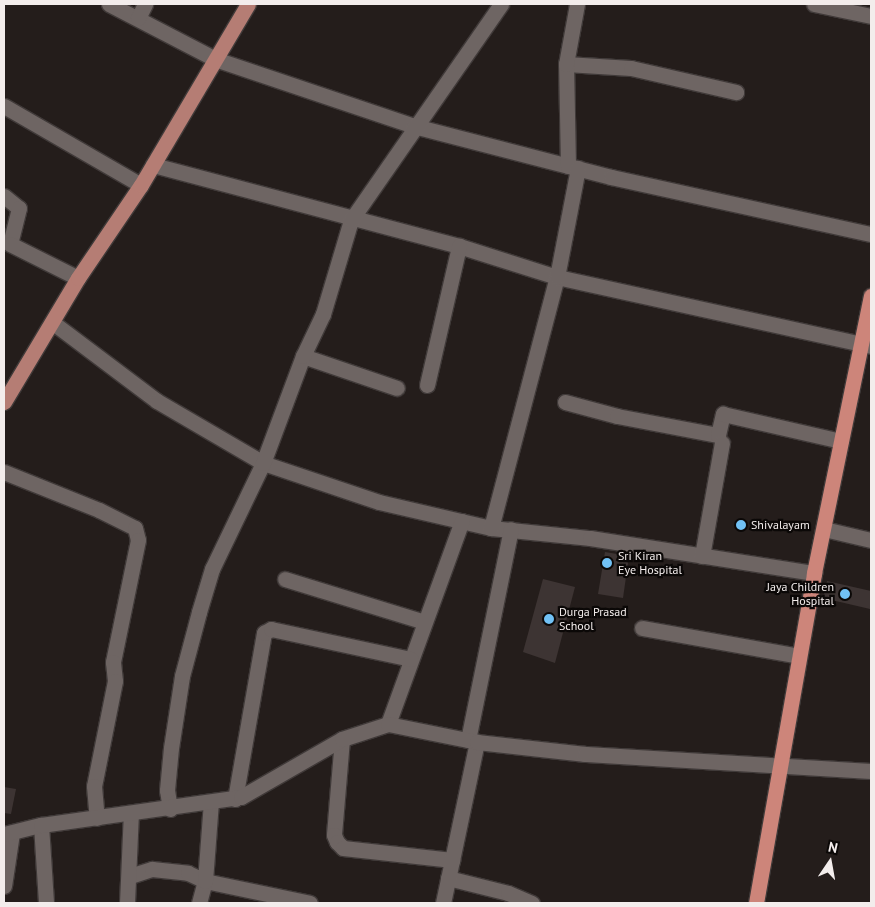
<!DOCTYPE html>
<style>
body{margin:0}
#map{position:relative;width:875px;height:907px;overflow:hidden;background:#241d1b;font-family:"PT Sans",sans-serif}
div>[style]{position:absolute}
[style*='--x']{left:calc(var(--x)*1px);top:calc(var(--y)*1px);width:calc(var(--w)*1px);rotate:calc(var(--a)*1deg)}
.building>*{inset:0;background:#3d3433}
.roads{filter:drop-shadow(1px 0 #403a39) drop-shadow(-1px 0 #403a39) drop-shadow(0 1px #403a39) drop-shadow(0 -1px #403a39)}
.minor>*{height:15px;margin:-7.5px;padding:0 7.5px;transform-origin:7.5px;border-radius:7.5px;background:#6e6563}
.tertiary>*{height:15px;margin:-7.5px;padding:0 7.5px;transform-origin:7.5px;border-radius:7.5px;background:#6e6563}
.primary>*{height:15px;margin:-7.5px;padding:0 7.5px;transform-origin:7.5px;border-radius:7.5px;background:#b57d74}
.trunk>*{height:15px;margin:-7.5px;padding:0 7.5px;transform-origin:7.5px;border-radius:7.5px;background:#cd857a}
.dots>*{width:14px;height:14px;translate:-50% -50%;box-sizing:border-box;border:2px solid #0b0807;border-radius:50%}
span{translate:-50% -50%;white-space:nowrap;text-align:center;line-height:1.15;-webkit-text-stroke:4.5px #0b0807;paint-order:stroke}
.poi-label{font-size:12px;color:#f3edec}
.left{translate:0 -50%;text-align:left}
.right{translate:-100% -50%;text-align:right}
.frame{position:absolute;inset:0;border:5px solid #f3edec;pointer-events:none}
.north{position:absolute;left:805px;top:837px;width:50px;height:50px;-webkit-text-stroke:4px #0b0807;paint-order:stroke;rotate:12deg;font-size:14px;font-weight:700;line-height:20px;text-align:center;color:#f3edec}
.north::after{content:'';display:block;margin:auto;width:18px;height:22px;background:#f3edec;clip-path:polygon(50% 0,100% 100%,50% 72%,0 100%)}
</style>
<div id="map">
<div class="building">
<i style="clip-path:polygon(605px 552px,629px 556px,623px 598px,598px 594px)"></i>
<i style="clip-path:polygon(543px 579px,575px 587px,555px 663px,523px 652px)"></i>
<i style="clip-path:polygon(827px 581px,871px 591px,870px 609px,823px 598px)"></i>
<i style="clip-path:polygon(4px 787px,16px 789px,11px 814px,4px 813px)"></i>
</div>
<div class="roads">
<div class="minor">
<i style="--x:109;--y:4;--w:119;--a:27.4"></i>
<i style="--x:215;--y:59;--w:210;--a:18.6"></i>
<i style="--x:414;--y:126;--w:203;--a:14.5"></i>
<i style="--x:611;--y:177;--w:266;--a:12.4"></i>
<i style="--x:814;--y:4;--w:58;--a:11.9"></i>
<i style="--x:138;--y:18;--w:16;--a:-63"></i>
<i style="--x:566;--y:64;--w:65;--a:3.5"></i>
<i style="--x:631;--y:68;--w:108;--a:12.9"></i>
<i style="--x:4;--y:106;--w:158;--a:30"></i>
<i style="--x:153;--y:165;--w:317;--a:14.8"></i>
<i style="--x:459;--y:246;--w:103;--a:17.6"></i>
<i style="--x:557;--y:277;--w:321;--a:12.4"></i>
<i style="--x:568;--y:166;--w:102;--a:-91.1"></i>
<i style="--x:566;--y:64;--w:61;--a:-79.6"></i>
<i style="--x:4;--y:196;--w:19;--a:39"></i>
<i style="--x:19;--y:208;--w:37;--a:104"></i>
<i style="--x:10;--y:244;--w:76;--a:26.6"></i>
<i style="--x:52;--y:322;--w:131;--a:37"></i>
<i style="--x:157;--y:401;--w:123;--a:30.3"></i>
<i style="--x:263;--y:463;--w:122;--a:18.6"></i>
<i style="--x:379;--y:502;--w:115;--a:13.1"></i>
<i style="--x:491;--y:528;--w:100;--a:5.8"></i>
<i style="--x:590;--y:538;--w:227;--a:8.9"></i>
<i style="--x:303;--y:356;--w:99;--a:18.8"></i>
<i style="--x:427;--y:385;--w:143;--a:-77"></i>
<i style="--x:565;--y:402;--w:54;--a:15.1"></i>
<i style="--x:617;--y:416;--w:103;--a:10.7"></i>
<i style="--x:718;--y:435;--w:22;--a:-77"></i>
<i style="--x:723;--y:414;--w:121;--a:12.9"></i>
<i style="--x:4;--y:472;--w:102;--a:21.8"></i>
<i style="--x:99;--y:510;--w:40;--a:26.6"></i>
<i style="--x:135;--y:528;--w:12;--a:76"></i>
<i style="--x:138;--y:540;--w:125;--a:101.6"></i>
<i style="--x:113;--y:662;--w:19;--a:84"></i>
<i style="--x:115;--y:681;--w:107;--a:101.3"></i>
<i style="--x:94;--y:786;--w:32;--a:85"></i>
<i style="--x:491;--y:528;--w:260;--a:-75.3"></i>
<i style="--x:557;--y:277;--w:111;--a:-79.1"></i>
<i style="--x:824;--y:529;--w:48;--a:13.2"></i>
<i style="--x:702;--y:556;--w:115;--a:-80"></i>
<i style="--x:285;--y:579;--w:146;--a:17.1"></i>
<i style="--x:642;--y:628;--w:159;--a:10.1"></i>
<i style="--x:388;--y:724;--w:216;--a:-70"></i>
<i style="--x:342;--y:739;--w:96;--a:94.8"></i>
<i style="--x:334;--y:835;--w:8;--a:67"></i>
<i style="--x:337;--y:842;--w:8;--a:45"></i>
<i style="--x:343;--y:848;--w:110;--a:6.3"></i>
<i style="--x:468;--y:740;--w:215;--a:-78.5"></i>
<i style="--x:235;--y:799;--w:169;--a:-80.1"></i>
<i style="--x:264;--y:633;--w:8;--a:-30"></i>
<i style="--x:271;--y:629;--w:143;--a:12.1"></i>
<i style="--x:170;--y:809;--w:19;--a:-99"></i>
<i style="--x:167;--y:790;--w:42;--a:-84.6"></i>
<i style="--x:171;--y:748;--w:73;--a:-81.3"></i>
<i style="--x:182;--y:676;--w:66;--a:-75.1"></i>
<i style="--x:199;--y:612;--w:45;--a:-73.2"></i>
<i style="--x:212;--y:569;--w:118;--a:-64.3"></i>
<i style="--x:263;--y:463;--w:114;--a:-69.5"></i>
<i style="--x:303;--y:356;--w:47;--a:-64.5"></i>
<i style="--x:323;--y:314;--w:98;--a:-73.4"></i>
<i style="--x:351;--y:220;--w:263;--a:-55.2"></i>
<i style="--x:41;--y:825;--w:78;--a:86.3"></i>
<i style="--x:130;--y:876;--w:23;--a:-18"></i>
<i style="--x:152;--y:869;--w:36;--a:6"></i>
<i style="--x:188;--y:873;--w:19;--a:25"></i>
<i style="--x:205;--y:881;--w:107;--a:11.8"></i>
<i style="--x:448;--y:878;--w:62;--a:14"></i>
<i style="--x:508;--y:893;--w:26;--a:23"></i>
<i style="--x:4;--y:886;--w:54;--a:-81.4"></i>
<i style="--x:127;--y:903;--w:90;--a:-87.5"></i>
<i style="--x:199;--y:903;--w:23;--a:-75"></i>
<i style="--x:205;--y:881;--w:79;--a:-85.7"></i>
<i style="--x:443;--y:903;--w:165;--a:-78.1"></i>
</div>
<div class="tertiary">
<i style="--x:4;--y:834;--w:38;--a:-14"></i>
<i style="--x:41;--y:825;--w:202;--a:-8"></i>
<i style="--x:241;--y:797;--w:116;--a:-29.9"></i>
<i style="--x:342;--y:739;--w:48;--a:-18.1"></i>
<i style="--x:388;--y:724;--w:91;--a:11.4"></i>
<i style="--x:477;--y:742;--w:109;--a:6.3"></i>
<i style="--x:585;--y:754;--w:287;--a:3.4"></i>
</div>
<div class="primary">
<i style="--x:4;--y:402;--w:144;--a:-59.2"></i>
<i style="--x:78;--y:278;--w:112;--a:-55.9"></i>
<i style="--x:141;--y:185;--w:210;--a:-59.4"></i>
</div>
<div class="trunk">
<i style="--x:756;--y:903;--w:335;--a:-80"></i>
<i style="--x:814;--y:573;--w:283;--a:-78.4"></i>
</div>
</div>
<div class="dots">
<i style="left:741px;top:525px;background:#71c1f5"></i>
<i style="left:607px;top:563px;background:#71c1f5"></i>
<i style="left:845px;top:594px;background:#71c1f5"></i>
<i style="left:549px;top:619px;background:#71c1f5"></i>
</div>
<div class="poi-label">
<span class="left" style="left:751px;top:525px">Shivalayam</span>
<span class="left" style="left:618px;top:563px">Sri Kiran<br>Eye Hospital</span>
<span class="right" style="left:834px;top:594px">Jaya Children<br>Hospital</span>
<span class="left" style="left:559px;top:619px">Durga Prasad<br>School</span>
</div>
<div class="frame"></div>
<div class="north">N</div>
</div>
